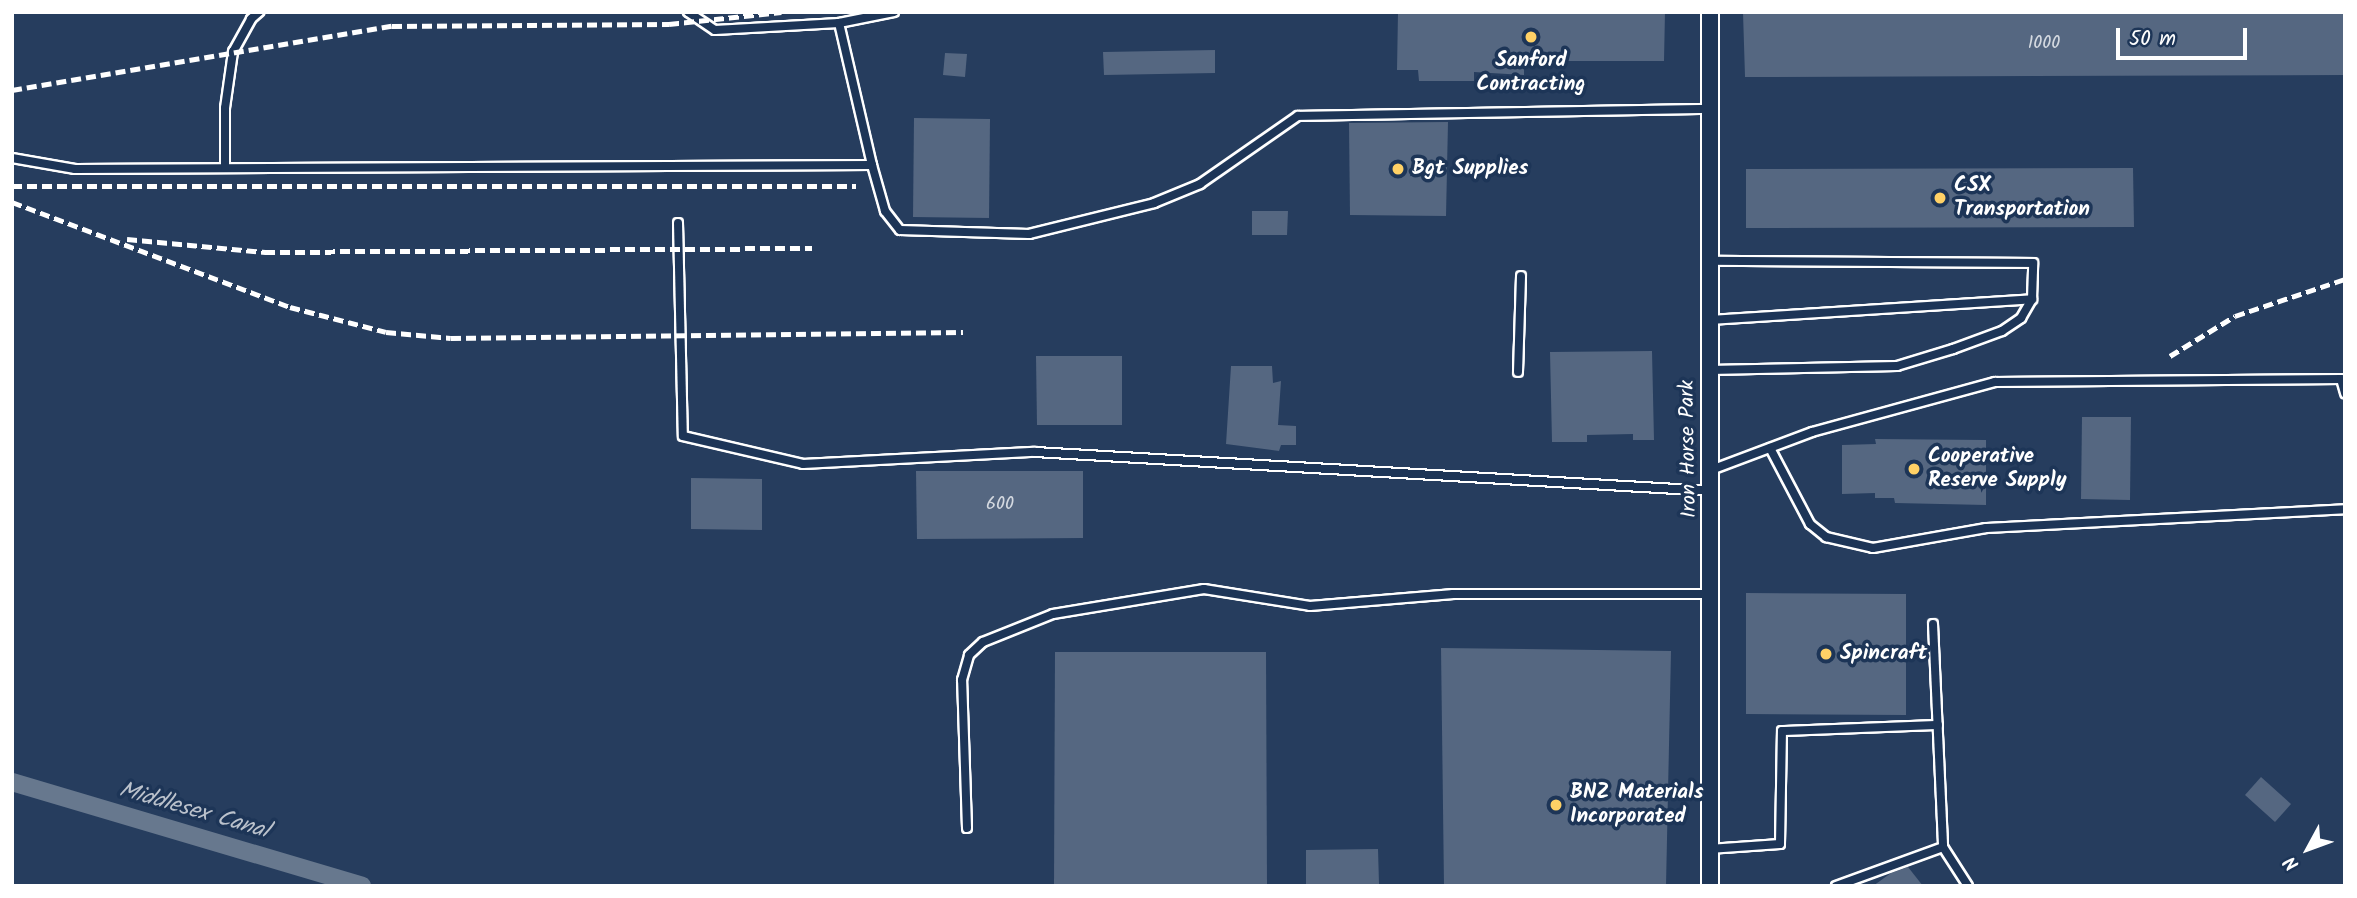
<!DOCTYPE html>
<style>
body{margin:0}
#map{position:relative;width:2357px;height:898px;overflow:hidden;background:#263d5e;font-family:Kalam,sans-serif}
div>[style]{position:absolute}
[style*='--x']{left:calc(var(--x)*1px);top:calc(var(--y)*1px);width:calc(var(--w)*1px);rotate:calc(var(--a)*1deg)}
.canal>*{height:18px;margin:-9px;padding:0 9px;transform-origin:9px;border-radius:9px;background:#67788e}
.building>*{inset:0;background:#556781}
.roads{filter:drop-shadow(2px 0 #fff) drop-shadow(-2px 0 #fff) drop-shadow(0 2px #fff) drop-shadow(0 -2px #fff)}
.service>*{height:8px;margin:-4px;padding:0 4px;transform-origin:4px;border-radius:4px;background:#1d3557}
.minor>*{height:16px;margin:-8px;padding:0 8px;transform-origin:8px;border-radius:8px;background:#1d3557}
.rail>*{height:5px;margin-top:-2.5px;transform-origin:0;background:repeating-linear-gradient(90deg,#fff 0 10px,transparent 0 15px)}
.dots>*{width:19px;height:19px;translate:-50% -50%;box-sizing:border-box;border:4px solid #1d3557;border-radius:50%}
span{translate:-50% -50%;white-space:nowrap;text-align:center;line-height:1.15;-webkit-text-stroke:7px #1d3557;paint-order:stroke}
.number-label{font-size:18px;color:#d4d9e0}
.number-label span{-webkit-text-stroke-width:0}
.poi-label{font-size:21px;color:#fff;font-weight:700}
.left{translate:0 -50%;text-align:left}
.street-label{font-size:21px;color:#fff}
.water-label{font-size:23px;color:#bbc2cc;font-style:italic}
.frame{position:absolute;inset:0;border:14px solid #fff;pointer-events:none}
.north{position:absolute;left:2273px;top:814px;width:70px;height:70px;-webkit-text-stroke:5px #1d3557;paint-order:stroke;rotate:229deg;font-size:19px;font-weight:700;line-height:28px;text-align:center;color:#fff}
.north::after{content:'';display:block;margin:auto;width:24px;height:32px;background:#fff;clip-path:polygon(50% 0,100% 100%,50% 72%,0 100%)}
.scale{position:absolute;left:2116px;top:28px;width:131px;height:32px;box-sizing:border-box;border:4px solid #fff;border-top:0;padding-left:9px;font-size:21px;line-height:24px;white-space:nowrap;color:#fff;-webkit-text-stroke:5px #1d3557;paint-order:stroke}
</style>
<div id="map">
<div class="canal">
<i style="--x:12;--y:782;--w:365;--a:16.5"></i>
</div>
<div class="building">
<i style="clip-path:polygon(1398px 12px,1665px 12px,1664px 61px,1524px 61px,1524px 75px,1474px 72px,1474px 81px,1419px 81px,1418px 70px,1397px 70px)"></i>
<i style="clip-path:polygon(1743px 12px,2345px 12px,2345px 75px,1745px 77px)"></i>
<i style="clip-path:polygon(1215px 50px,1215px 73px,1104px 75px,1103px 52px)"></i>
<i style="clip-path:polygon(945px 53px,967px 54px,965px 77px,943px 75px)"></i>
<i style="clip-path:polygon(914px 118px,990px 119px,989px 218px,913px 217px)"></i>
<i style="clip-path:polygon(1448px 122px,1446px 216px,1350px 215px,1349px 123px)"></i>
<i style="clip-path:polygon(2133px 168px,2134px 227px,1746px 228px,1746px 169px)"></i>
<i style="clip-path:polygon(1252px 211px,1288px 211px,1287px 235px,1252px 235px)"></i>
<i style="clip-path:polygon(1652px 351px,1654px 440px,1633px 440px,1633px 434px,1587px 435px,1587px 442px,1552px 442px,1550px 352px)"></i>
<i style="clip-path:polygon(1036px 356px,1122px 356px,1122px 425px,1037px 425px)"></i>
<i style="clip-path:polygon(1231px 366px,1272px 366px,1273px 383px,1281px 381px,1278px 425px,1296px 426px,1296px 445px,1281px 445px,1279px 451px,1226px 444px)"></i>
<i style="clip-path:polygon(2082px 417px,2131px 417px,2130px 500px,2081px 499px)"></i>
<i style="clip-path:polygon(1875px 439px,1986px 440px,1986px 505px,1895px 503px,1894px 498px,1875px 498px,1875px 493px,1842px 494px,1842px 445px,1876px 444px)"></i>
<i style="clip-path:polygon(916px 471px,1083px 471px,1083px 538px,917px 539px)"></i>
<i style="clip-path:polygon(691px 478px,762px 479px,762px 530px,691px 529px)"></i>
<i style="clip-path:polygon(1746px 593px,1906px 594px,1906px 715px,1746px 714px)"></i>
<i style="clip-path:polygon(1441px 648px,1671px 651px,1666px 886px,1444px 886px)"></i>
<i style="clip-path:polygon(1055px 652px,1266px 652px,1267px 886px,1054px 886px)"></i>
<i style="clip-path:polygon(2261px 777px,2291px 804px,2275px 822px,2245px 795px)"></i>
<i style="clip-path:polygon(1378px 849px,1379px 884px,1306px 885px,1306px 850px)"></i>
<i style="clip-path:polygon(1908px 867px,1923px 886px,1873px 886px,1891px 873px)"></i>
</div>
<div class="roads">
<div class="service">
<i style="--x:688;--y:12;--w:32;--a:34"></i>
<i style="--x:715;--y:30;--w:124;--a:-3.2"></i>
<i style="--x:839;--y:23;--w:56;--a:-11.3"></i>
<i style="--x:839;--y:23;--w:146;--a:76.9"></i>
<i style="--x:12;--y:158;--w:64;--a:9.9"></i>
<i style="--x:75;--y:169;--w:797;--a:-0.29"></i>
<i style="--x:872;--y:165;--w:48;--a:74.2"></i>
<i style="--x:885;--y:211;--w:24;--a:52"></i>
<i style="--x:900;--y:230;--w:129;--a:1.8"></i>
<i style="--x:1029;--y:234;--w:129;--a:-13.9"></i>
<i style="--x:1154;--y:203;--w:50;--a:-22.4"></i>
<i style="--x:1200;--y:184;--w:119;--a:-34.8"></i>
<i style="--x:1298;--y:116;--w:412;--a:-1"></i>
<i style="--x:225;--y:168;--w:60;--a:-90"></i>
<i style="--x:225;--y:108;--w:57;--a:-81.9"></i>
<i style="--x:233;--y:52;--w:38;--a:-61"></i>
<i style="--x:251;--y:19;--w:11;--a:-41"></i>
<i style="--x:678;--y:223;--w:213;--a:88.7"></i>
<i style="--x:683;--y:436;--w:123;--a:13.1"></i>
<i style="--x:803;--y:464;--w:232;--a:-3"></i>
<i style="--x:1035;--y:452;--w:678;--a:3.3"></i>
<i style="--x:1710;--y:320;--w:323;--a:-3.7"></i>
<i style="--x:1710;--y:370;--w:187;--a:-1.2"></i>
<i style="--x:1897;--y:366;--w:59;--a:-16.9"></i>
<i style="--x:1953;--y:349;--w:52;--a:-20.2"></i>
<i style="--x:2002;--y:331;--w:23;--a:-34"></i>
<i style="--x:2021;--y:318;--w:22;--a:-60"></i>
<i style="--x:2032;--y:299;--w:36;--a:-88"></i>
<i style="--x:2033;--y:263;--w:323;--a:-179.6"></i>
<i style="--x:1518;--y:372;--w:96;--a:-88.2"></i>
<i style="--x:1770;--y:448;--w:86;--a:62.2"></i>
<i style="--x:1810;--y:524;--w:21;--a:39"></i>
<i style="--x:1826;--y:537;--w:48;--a:13.2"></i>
<i style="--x:1873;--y:548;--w:115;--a:-10"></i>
<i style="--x:1986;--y:528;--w:360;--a:-3"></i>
<i style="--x:1711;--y:470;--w:108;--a:-20.6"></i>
<i style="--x:1812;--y:432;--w:190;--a:-15.3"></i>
<i style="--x:1995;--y:382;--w:346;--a:-0.5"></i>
<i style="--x:2341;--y:379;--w:15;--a:74"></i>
<i style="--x:1933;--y:624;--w:223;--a:87.4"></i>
<i style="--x:967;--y:828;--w:148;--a:-91.9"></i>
<i style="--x:962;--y:680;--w:26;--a:-74"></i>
<i style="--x:969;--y:655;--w:19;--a:-43"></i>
<i style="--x:983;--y:642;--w:75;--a:-21.8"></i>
<i style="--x:1053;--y:614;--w:153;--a:-9.4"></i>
<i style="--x:1204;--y:589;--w:107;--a:9.1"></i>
<i style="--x:1310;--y:606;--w:144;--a:-4.8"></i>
<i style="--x:1453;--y:594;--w:257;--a:0"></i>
<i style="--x:1709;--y:849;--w:71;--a:-4"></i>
<i style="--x:1780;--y:844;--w:113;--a:-89"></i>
<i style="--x:1782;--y:731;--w:156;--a:-2.2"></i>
<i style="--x:1836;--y:886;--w:114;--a:-20"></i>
<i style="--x:1943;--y:847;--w:46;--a:57.3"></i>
</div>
<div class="minor">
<i style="--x:1710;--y:886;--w:874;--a:-90"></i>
</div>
</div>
<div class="rail">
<i style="--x:12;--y:90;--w:385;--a:-9.6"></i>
<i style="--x:392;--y:26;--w:277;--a:-0.4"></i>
<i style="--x:669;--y:24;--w:113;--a:-6.1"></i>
<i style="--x:12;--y:186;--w:844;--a:0"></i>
<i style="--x:12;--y:202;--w:297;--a:20.7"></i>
<i style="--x:290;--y:307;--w:99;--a:14.6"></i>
<i style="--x:386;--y:332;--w:65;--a:5.3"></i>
<i style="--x:451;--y:338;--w:512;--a:-0.67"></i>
<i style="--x:127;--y:239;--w:139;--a:5.4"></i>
<i style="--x:265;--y:252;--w:547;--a:-0.42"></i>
<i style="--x:2170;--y:356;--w:76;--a:-31.6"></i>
<i style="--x:2235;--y:316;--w:116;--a:-18.6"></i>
</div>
<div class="dots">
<i style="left:1531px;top:37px;background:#ffd166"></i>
<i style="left:1398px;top:169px;background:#ffd166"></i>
<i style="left:1940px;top:198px;background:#ffd166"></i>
<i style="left:1914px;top:469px;background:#ffd166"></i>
<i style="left:1826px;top:654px;background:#ffd166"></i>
<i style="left:1556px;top:805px;background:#ffd166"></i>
</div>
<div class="number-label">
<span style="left:2044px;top:44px">1000</span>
<span style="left:1000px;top:505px">600</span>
</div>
<div class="poi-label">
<span style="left:1531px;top:73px">Sanford<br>Contracting</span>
<span class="left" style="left:1412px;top:169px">Bgt Supplies</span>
<span class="left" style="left:1954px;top:198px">CSX<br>Transportation</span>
<span class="left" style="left:1928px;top:469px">Cooperative<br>Reserve Supply</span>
<span class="left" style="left:1840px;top:654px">Spincraft</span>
<span class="left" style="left:1570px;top:805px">BNZ Materials<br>Incorporated</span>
</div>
<div class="street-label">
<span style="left:1689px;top:449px;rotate:-91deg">Iron Horse Park</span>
</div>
<div class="water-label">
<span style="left:194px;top:811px;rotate:16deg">Middlesex Canal</span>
</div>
<div class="frame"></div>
<div class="north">N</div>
<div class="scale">50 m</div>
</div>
